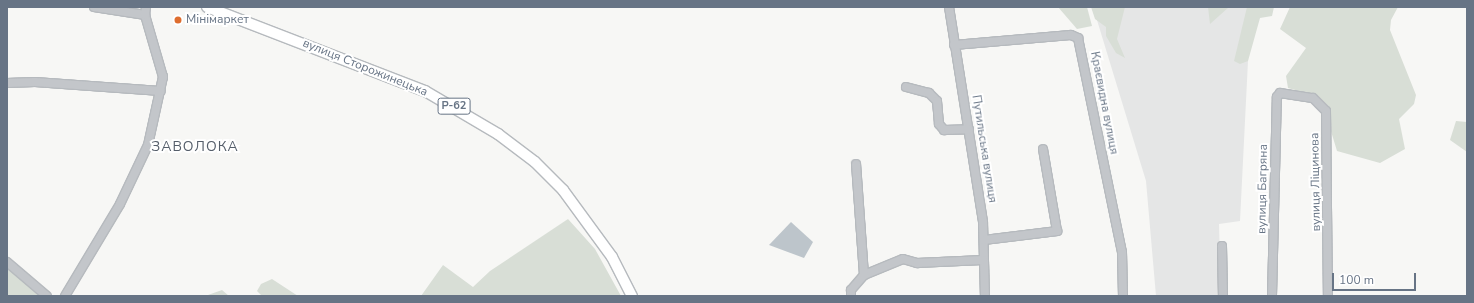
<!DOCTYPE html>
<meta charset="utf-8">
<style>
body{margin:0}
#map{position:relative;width:1474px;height:303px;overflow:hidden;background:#f7f7f5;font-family:"Nunito Sans",sans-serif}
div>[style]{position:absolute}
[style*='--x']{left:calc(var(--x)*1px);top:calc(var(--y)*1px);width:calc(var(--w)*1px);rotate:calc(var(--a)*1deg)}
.built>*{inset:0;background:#e5e6e6}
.green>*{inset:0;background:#d8ded6}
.water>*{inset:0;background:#bdc5cb}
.roads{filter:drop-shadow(1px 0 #b6babe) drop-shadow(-1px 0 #b6babe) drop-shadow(0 1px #b6babe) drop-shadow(0 -1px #b6babe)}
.minor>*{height:8px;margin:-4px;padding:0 4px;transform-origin:4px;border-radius:4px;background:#c3c6ca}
.major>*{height:10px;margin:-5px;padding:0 5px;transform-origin:5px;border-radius:5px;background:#fff}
.dots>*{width:11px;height:11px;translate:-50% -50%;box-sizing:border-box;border:2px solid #fff;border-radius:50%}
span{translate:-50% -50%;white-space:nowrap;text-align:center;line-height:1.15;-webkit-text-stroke:4px #fff;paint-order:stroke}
.shield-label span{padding:1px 3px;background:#fff;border:1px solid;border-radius:3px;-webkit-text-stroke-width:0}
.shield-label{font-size:11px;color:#677485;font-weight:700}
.poi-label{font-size:12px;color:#677485}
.left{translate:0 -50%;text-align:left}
.street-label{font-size:12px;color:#677485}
.quarter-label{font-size:14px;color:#555e6a;letter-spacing:1px}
.frame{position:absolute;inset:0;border:8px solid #677485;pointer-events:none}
.scale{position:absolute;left:1332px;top:273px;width:84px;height:18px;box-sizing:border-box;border:2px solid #677485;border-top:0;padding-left:5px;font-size:12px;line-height:14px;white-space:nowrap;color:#677485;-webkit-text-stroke:3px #fff;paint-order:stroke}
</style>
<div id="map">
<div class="built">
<i style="clip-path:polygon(1093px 7px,1254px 7px,1243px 41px,1248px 61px,1240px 221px,1219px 224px,1221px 296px,1156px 296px,1146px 181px)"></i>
</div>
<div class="green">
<i style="clip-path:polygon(1058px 7px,1087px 7px,1092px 26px,1077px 29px)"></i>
<i style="clip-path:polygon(1091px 7px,1125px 7px,1117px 39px,1125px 58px,1116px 53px,1106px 36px,1106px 27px,1095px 19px)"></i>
<i style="clip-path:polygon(1208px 7px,1229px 7px,1210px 24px)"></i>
<i style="clip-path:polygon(1247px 7px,1274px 7px,1272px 16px,1260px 18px,1248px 61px,1240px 64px,1234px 61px)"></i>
<i style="clip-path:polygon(1290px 7px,1398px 7px,1391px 20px,1390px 30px,1416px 95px,1414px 104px,1399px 119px,1405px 149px,1380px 163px,1337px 151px,1330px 128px,1313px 95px,1288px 88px,1286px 76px,1306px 48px,1280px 29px)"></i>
<i style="clip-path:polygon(1456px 121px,1467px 122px,1467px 152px,1450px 140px)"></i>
<i style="clip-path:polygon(568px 219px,595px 249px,621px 296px,421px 296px,443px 265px,473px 287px,490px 271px)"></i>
<i style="clip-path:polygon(7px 261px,44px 296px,7px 296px)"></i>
<i style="clip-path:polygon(272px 279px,298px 296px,262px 296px,257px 291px,261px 284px)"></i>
<i style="clip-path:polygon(222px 290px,229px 296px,209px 296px,208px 295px)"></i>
</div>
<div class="water">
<i style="clip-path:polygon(791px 222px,813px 242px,804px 258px,769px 245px)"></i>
</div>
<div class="roads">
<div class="minor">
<i style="--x:94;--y:7;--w:52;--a:8.9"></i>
<i style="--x:949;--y:7;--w:218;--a:81"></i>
<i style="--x:983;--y:222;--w:74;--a:88.5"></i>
<i style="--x:954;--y:45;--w:117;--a:-4.9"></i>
<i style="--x:1071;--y:35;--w:8;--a:23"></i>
<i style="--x:1078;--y:38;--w:218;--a:78.4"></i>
<i style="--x:1122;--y:252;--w:44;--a:88.7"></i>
<i style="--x:7;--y:83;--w:28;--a:-2"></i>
<i style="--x:35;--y:82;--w:126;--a:4.1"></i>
<i style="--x:906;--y:87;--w:24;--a:15"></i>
<i style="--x:929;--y:93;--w:11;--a:45"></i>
<i style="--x:937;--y:101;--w:23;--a:85"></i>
<i style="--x:939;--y:124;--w:8;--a:50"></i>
<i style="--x:944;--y:130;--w:25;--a:-2"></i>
<i style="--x:984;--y:240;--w:74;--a:-7"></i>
<i style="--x:1057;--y:231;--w:83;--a:-99.7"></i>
<i style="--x:1222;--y:246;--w:50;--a:88.9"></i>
<i style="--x:7;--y:262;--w:52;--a:40.4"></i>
<i style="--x:864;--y:275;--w:42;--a:-22.3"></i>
<i style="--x:903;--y:259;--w:15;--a:16"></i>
<i style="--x:917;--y:263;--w:66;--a:-2.6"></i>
<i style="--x:65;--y:296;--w:107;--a:-59.1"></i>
<i style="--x:120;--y:204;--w:65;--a:-64.6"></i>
<i style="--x:148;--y:145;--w:70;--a:-77.6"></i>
<i style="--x:163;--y:77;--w:65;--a:-106.2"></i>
<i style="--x:145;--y:15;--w:8;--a:-83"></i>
<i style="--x:851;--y:296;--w:6;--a:-90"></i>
<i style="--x:851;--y:290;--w:20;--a:-49"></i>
<i style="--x:864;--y:275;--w:111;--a:-94.1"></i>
<i style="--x:1272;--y:296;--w:199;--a:-88.6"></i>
<i style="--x:1277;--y:97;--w:5;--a:-53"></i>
<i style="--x:1280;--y:93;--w:33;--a:9"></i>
<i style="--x:1313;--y:98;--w:18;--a:45"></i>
<i style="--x:1326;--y:111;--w:185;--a:89.4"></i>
</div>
<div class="major">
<i style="--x:207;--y:7;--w:234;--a:21.1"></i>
<i style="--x:425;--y:91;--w:85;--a:30.5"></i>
<i style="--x:498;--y:134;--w:46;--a:37.1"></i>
<i style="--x:535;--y:162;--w:40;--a:45"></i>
<i style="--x:563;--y:190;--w:83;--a:53.8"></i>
<i style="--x:612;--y:257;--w:44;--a:62.9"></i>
</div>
</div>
<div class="dots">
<i style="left:178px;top:20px;background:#de6d2e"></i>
</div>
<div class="shield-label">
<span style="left:454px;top:106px">Р-62</span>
</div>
<div class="poi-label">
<span class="left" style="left:186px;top:20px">Мінімаркет</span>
</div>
<div class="street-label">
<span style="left:365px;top:68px;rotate:22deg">вулиця Сторожинецька</span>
<span style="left:1104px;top:103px;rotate:79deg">Краєвидна вулиця</span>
<span style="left:984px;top:149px;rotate:81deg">Путильська вулиця</span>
<span style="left:1316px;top:182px;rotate:-91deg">вулиця Ліщинова</span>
<span style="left:1263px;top:189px;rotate:-89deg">вулиця Багряна</span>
</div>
<div class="quarter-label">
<span style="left:195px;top:147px">ЗАВОЛОКА</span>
</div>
<div class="frame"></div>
<div class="scale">100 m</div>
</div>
